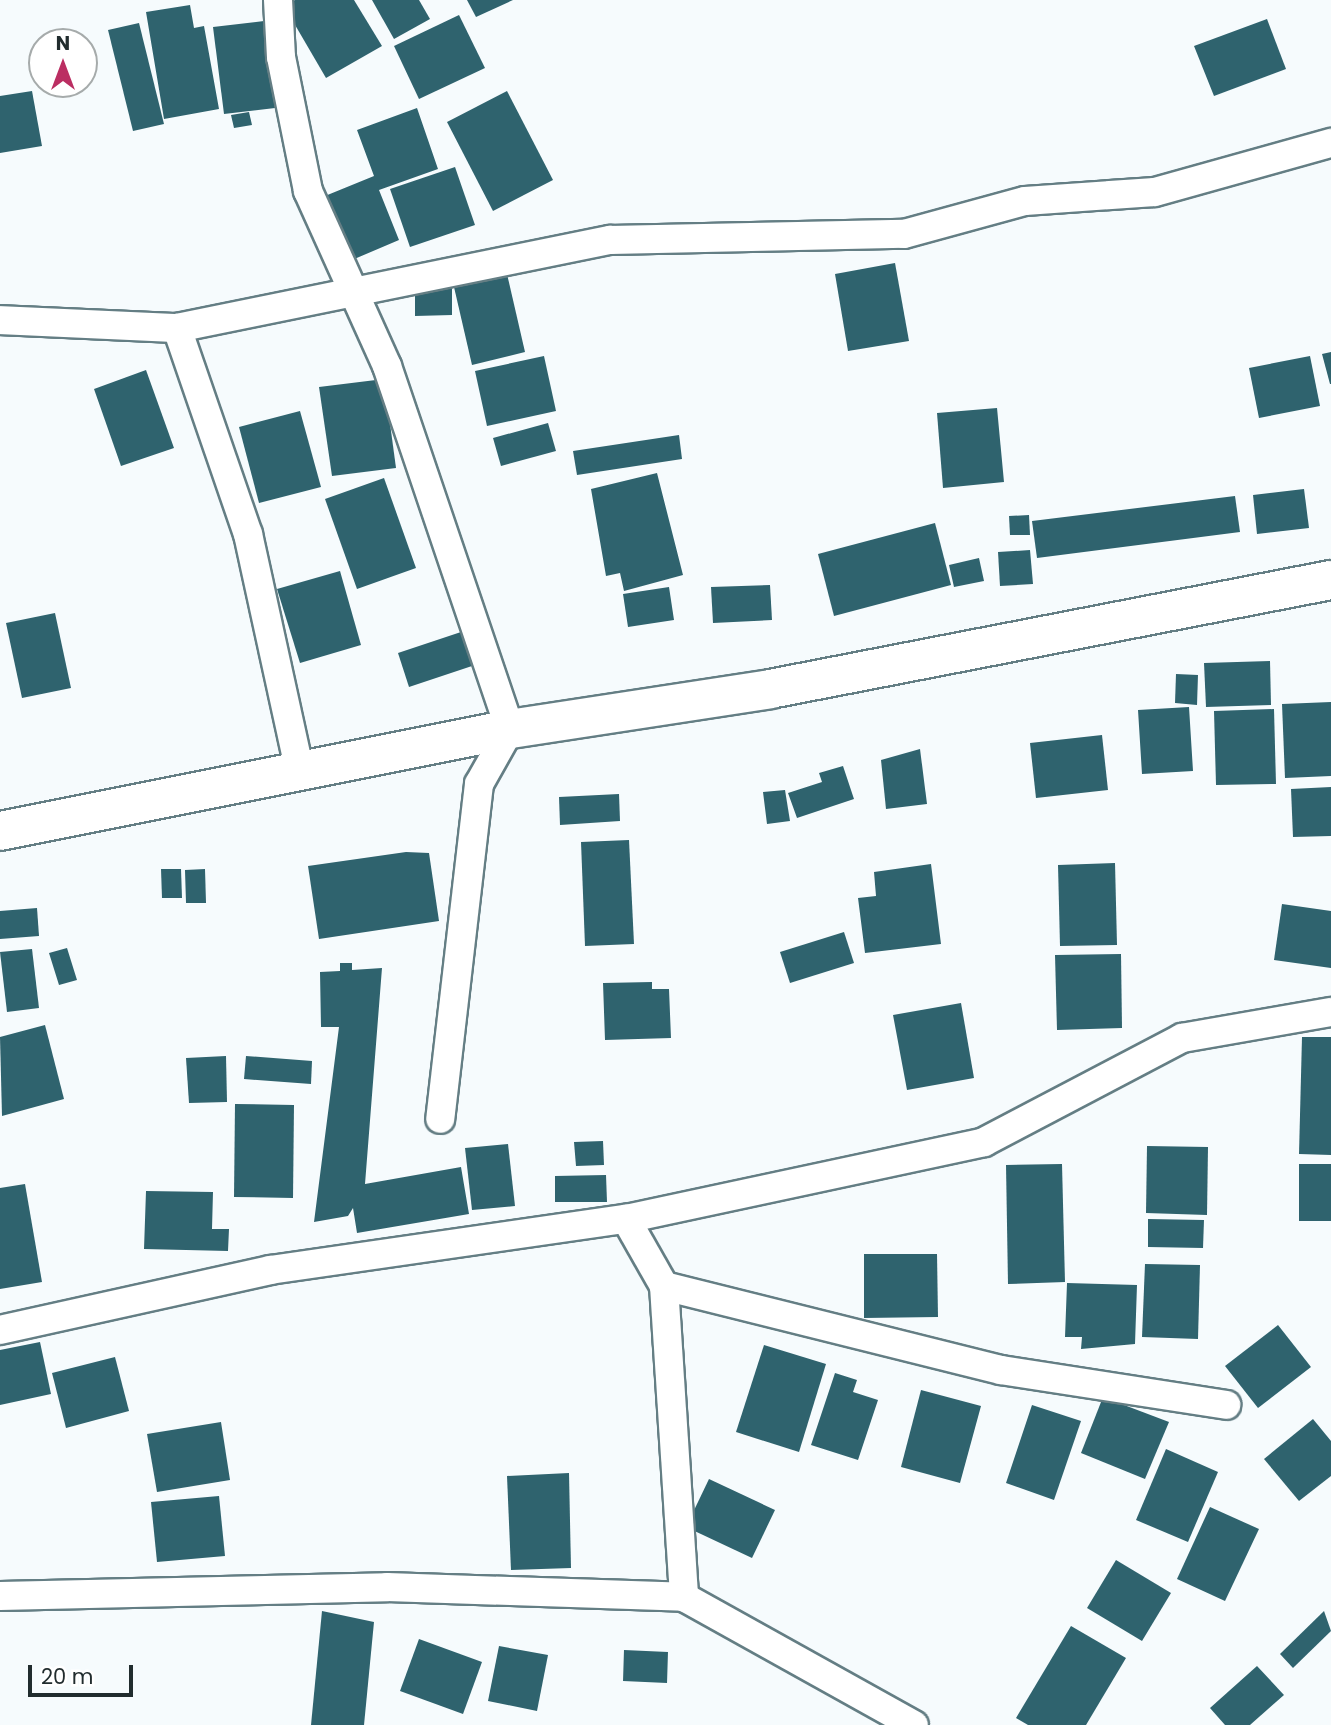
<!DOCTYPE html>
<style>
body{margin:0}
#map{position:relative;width:1331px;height:1725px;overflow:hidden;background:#f6fbfd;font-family:Poppins,sans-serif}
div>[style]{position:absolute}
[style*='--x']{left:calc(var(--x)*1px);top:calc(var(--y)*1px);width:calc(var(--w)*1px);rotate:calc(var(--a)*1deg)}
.building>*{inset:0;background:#2f636e}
.roads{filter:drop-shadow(2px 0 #647e84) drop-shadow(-2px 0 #647e84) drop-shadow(0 2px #647e84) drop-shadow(0 -2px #647e84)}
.minor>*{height:28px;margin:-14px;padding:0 14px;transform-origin:14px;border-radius:14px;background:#fff}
.secondary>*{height:38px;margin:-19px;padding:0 19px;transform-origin:19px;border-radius:19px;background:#fff}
span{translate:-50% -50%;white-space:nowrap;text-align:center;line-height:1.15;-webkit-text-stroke:7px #fff;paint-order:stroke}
.north{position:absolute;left:28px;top:28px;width:70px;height:70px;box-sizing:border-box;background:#fff;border:2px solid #a6abab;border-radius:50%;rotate:0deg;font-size:19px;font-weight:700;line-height:28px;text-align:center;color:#212c2e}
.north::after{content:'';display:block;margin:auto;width:24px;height:32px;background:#bb2e62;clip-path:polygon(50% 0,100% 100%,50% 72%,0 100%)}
.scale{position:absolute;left:28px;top:1665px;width:105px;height:32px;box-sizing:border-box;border:4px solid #212c2e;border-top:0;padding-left:9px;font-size:21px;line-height:24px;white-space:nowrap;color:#212c2e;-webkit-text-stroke:5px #fff;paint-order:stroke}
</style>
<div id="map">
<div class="building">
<i style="clip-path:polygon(295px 0,354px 0,382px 46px,326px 78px,284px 6px)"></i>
<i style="clip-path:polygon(372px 0,419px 0,430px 19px,394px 39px)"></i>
<i style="clip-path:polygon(467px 0,513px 0,476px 17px)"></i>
<i style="clip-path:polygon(190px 5px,194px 28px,204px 26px,219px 109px,164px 119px,146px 12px)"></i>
<i style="clip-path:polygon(459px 15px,485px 68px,419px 99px,394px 46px)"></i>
<i style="clip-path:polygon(1267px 19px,1286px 69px,1214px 96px,1194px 46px)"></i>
<i style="clip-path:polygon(264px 21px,275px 108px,224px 114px,213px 27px)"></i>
<i style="clip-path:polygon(139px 23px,164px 124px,133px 131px,108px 30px)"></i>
<i style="clip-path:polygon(32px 91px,42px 146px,0 153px,0 96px)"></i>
<i style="clip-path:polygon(507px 91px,553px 180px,493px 211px,447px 122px)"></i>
<i style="clip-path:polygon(417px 108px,438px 169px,379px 190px,399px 240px,352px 260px,325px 196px,374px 176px,357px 130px)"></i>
<i style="clip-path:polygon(249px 112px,252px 125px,234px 128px,231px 115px)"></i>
<i style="clip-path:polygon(455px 167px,475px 225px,410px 247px,390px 189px)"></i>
<i style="clip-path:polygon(895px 263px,909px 341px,848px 351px,835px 274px)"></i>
<i style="clip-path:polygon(507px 274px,525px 352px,472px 365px,454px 287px)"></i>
<i style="clip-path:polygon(415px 281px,452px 281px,452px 315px,415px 316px)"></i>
<i style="clip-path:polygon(1331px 352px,1331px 384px,1330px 384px,1322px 354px)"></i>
<i style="clip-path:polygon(544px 356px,556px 411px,487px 426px,475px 371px)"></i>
<i style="clip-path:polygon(1310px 356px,1320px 406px,1259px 418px,1249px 368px)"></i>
<i style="clip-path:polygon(146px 370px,174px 448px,121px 466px,94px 389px)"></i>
<i style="clip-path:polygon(384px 379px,396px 468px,332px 476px,319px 387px)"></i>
<i style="clip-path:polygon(997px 408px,1004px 482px,943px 488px,937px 413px)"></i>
<i style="clip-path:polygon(300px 411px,321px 487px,259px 503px,239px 427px)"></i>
<i style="clip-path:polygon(548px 423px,556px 451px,501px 466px,493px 438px)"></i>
<i style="clip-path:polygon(679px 435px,682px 459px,577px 475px,573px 451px)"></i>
<i style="clip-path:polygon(657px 473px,683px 575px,624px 591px,620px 573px,606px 576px,591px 489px)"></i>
<i style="clip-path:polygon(384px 478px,416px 568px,357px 589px,325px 499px)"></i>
<i style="clip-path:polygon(1304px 489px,1309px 528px,1257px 534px,1253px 495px)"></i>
<i style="clip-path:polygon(1235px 496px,1240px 532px,1037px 558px,1032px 521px)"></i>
<i style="clip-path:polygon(1029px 515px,1030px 535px,1010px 535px,1009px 516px)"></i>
<i style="clip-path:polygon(935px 523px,951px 585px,834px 616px,818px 554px)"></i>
<i style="clip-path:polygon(1030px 550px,1033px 584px,1000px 586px,998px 552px)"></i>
<i style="clip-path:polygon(979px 558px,984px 581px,954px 587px,949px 565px)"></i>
<i style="clip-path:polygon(340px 571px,361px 645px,300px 663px,277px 589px)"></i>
<i style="clip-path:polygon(770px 585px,772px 620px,713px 623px,711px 587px)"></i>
<i style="clip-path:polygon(669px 587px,674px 620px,628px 627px,623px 594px)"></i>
<i style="clip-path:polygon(55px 613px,71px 688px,22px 698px,6px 623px)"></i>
<i style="clip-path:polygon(464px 631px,475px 665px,409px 687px,398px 653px)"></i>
<i style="clip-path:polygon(1270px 661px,1271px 705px,1206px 707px,1204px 663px)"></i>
<i style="clip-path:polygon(1176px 674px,1198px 675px,1197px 705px,1175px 703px)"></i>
<i style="clip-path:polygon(1331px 702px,1331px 776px,1285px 778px,1282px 704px)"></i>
<i style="clip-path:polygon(1189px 707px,1193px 771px,1142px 774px,1138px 710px)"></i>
<i style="clip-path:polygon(1274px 709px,1276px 784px,1216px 785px,1214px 711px)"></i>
<i style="clip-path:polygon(1102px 735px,1108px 790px,1036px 798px,1030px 743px)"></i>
<i style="clip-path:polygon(920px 749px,927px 804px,886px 809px,881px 760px)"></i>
<i style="clip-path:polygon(843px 766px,854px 799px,797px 818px,788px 793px,822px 782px,819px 773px)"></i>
<i style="clip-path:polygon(1331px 787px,1331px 836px,1293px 837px,1291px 789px)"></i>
<i style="clip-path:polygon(785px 790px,790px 821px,767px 824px,763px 792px)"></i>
<i style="clip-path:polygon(619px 794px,620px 821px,560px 825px,559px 797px)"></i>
<i style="clip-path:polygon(629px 840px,634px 944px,585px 946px,581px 842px)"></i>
<i style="clip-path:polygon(406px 852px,429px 853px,439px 921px,319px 939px,308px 866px)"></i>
<i style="clip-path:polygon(1115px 863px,1117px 945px,1060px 946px,1058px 865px)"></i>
<i style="clip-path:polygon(931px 864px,941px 944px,865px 953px,858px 898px,876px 896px,874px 872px)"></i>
<i style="clip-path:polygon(161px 869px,181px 869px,182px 898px,162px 898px)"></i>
<i style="clip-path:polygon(205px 869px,206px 903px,186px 903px,185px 870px)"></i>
<i style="clip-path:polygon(1282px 904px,1331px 911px,1331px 968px,1274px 960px)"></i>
<i style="clip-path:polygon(37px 908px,39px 936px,0 939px,0 911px)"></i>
<i style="clip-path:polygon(844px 932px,854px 963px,790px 983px,780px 952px)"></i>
<i style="clip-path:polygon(67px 948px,77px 980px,59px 985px,49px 953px)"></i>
<i style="clip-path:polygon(32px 949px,39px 1008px,7px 1012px,0 952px)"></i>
<i style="clip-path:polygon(1121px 954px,1122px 1028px,1057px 1030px,1055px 955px)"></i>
<i style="clip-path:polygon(340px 963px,352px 963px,352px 970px,382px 968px,365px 1184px,461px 1167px,469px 1214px,357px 1233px,353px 1208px,348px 1216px,314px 1222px,339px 1027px,321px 1027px,320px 972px,340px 971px)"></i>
<i style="clip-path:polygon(652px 982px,652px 989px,669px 989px,671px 1038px,605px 1040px,603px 983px)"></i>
<i style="clip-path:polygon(961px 1003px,974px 1078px,907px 1090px,893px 1015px)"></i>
<i style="clip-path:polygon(45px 1025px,64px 1099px,2px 1116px,0 1037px)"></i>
<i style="clip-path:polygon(1302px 1037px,1331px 1037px,1331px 1155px,1299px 1154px)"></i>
<i style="clip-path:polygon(226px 1056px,227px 1102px,189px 1103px,186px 1058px)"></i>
<i style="clip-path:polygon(246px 1056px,312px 1061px,311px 1084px,244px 1079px)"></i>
<i style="clip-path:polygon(235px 1104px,294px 1105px,293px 1198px,234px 1197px)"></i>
<i style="clip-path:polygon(603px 1141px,604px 1165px,576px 1166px,574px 1142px)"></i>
<i style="clip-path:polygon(508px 1144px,515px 1206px,472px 1210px,465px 1148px)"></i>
<i style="clip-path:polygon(1147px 1146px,1208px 1147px,1207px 1215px,1146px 1213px)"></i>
<i style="clip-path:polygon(1062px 1164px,1065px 1282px,1008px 1284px,1006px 1165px)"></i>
<i style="clip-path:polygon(1299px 1164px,1331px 1164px,1331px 1221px,1299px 1221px)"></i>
<i style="clip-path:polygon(606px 1175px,607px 1202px,555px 1202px,555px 1176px)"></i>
<i style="clip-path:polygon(25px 1184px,42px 1282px,0 1289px,0 1188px)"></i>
<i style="clip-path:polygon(146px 1191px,213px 1192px,212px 1229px,229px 1229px,228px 1251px,144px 1249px)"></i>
<i style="clip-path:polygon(1148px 1219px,1204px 1220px,1203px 1248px,1148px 1247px)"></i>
<i style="clip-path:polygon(864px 1254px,937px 1254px,938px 1317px,864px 1318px)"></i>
<i style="clip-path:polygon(1145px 1264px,1200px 1265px,1198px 1339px,1142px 1337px)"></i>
<i style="clip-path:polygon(1067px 1283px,1137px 1285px,1135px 1344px,1081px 1349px,1082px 1337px,1065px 1337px)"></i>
<i style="clip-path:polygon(1278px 1325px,1311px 1367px,1258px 1408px,1225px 1366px)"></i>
<i style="clip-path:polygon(40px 1342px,51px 1394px,0 1405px,0 1350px)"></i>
<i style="clip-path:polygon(764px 1345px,826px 1364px,799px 1452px,736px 1432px)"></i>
<i style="clip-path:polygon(115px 1357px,129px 1411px,66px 1428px,52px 1373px)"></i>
<i style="clip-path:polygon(835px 1373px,857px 1380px,853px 1392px,878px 1400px,858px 1460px,811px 1445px)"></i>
<i style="clip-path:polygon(921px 1390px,981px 1406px,960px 1483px,901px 1467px)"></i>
<i style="clip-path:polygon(1103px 1397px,1169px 1422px,1145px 1479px,1081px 1453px)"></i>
<i style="clip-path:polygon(1032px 1405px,1081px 1421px,1054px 1500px,1006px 1483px)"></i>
<i style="clip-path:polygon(1313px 1419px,1331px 1441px,1331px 1476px,1299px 1501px,1264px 1459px)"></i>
<i style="clip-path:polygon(221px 1422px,230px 1480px,157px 1492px,147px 1434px)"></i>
<i style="clip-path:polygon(1166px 1449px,1218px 1472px,1188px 1542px,1136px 1520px)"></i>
<i style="clip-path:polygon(569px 1473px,571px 1568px,511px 1570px,507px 1476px)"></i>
<i style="clip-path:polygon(709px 1479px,775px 1510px,752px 1558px,686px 1527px)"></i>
<i style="clip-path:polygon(219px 1496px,225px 1556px,157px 1562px,151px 1502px)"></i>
<i style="clip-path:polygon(1210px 1507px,1259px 1529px,1225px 1601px,1177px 1579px)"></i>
<i style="clip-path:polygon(1116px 1560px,1171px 1593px,1142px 1641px,1087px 1608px)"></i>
<i style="clip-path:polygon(322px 1611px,374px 1622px,364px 1725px,311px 1725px)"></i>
<i style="clip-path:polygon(1324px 1611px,1331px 1631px,1293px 1668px,1280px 1654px)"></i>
<i style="clip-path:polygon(1071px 1626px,1126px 1658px,1086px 1725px,1028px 1725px,1016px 1718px)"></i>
<i style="clip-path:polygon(419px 1639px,482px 1662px,463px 1714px,400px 1691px)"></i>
<i style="clip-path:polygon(499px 1646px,548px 1655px,537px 1711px,488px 1701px)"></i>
<i style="clip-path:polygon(624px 1650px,668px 1652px,667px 1683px,623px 1681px)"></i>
<i style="clip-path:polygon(1257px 1666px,1284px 1695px,1250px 1725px,1225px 1725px,1210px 1708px)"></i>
</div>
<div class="roads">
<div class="minor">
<i style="--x:278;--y:0;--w:57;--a:87"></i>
<i style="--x:281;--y:57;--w:137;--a:78.6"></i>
<i style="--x:308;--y:191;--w:192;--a:65.7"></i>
<i style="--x:387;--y:366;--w:383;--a:71.3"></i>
<i style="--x:510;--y:729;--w:63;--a:119.4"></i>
<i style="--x:479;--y:784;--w:337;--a:96.6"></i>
<i style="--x:0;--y:320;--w:177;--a:2.6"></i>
<i style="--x:177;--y:328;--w:442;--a:-11.5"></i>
<i style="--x:610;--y:240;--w:294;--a:-1.2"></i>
<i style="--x:904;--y:234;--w:125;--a:-15.3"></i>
<i style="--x:1025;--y:201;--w:130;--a:-4"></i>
<i style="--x:1155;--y:192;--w:183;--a:-15.6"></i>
<i style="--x:177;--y:328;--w:218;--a:71"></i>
<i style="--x:248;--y:534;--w:245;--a:77.7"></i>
<i style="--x:626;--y:1219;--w:77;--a:60.4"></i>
<i style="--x:664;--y:1286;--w:312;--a:86.3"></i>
<i style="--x:664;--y:1286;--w:347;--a:14"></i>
<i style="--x:1001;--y:1370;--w:228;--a:8.8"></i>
<i style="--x:0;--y:1330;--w:277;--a:-12.5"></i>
<i style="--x:270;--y:1270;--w:360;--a:-8.2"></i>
<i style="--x:626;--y:1219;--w:366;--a:-12.1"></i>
<i style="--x:984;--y:1142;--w:224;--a:-27.7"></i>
<i style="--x:1182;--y:1038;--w:151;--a:-9.9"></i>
<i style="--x:0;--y:1596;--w:387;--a:-1.3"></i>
<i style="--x:387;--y:1587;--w:297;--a:1.9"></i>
<i style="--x:684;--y:1597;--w:263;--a:29.1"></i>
</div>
<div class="secondary">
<i style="--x:0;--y:831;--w:520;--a:-11.31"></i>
<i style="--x:510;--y:729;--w:263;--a:-8.7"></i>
<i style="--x:770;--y:689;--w:571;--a:-11"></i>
</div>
</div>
<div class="north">N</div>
<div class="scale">20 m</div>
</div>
